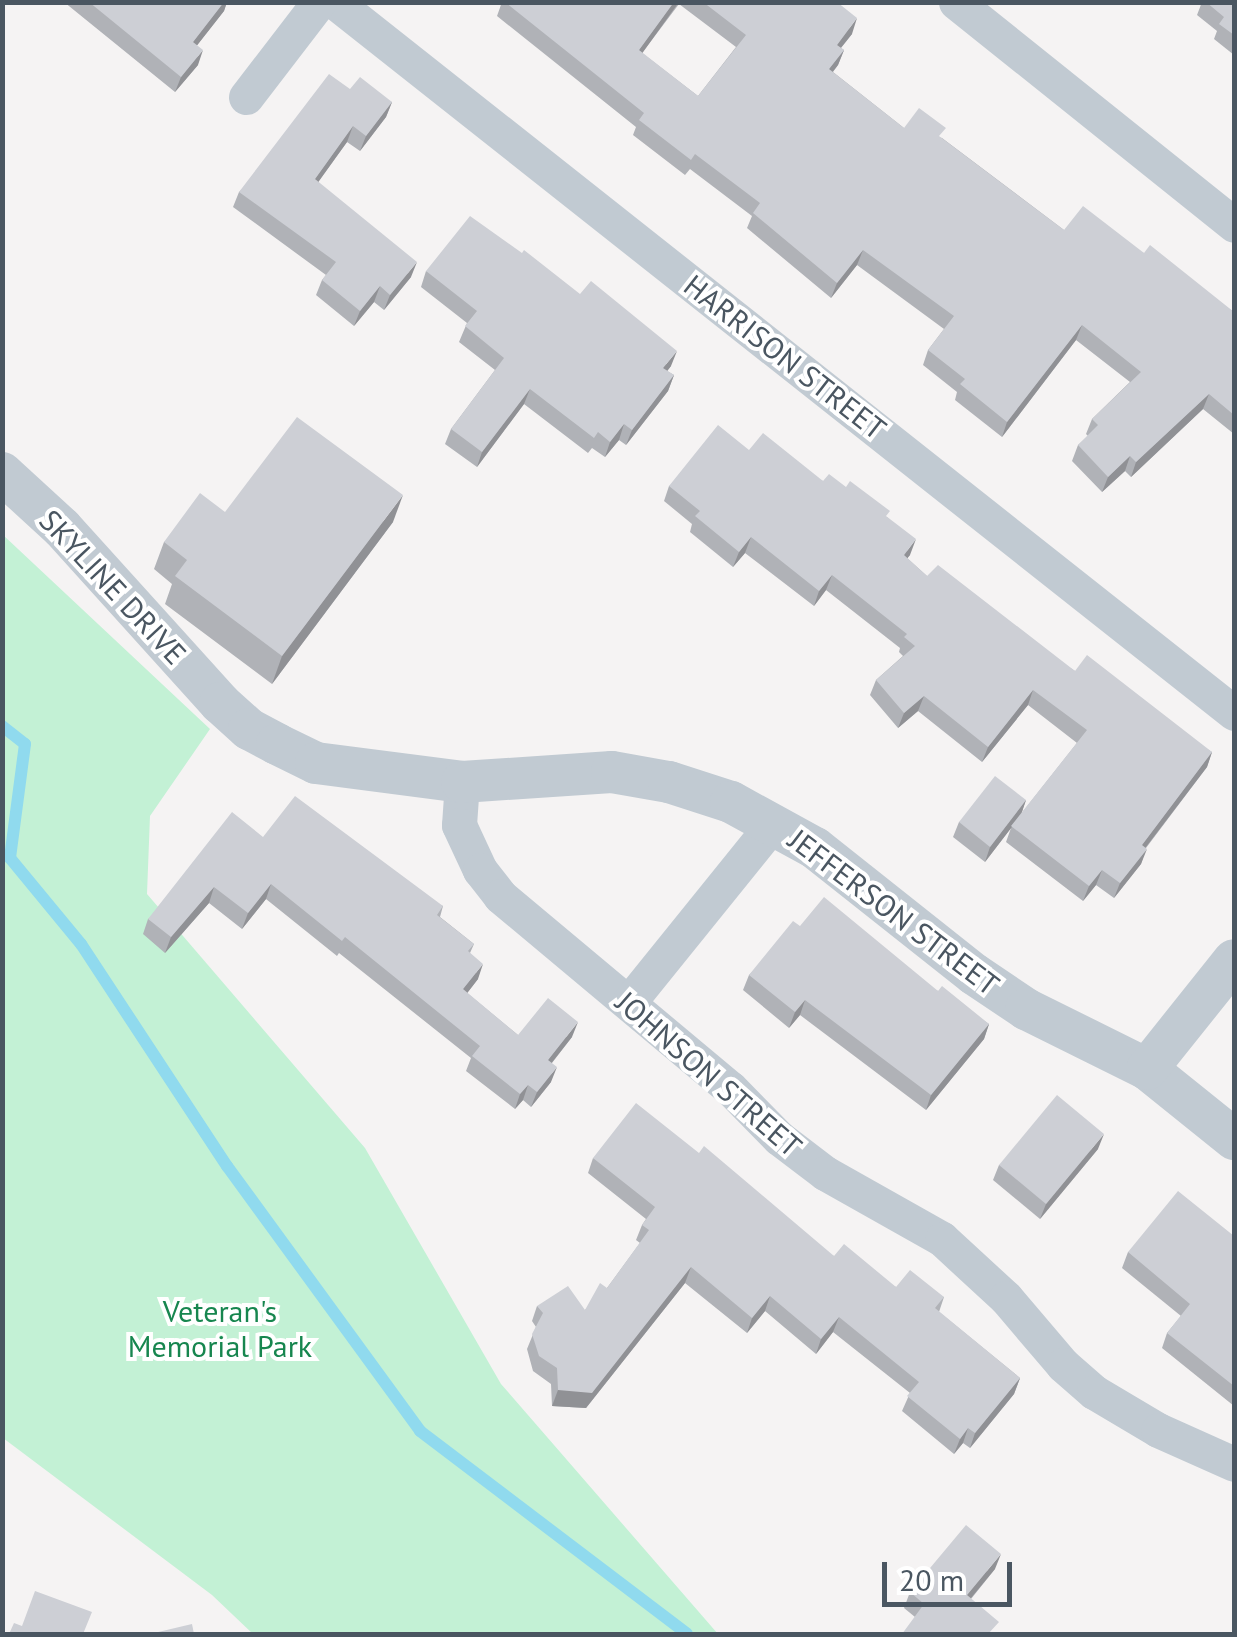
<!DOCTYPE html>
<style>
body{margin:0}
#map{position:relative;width:1237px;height:1637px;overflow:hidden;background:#f5f3f3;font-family:"PT Sans",sans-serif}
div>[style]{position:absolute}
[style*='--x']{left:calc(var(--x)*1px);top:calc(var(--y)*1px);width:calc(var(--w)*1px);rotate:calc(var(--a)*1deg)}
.green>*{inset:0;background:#c3f1d5}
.stream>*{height:12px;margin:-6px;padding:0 6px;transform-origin:6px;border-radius:6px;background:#90daee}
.minor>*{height:35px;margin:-17.5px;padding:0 17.5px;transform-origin:17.5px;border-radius:17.5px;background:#c1cad2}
.tertiary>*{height:42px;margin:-21px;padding:0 21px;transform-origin:21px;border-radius:21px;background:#c1cad2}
.wall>*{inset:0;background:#b0b2b7}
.shaded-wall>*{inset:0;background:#909195}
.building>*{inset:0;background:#cdcfd5}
span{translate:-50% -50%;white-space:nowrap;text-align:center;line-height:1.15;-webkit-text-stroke:8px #fff;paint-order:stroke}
.street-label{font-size:30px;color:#4a5661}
.park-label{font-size:30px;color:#17864f}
.frame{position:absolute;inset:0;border:5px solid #4a5661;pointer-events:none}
.scale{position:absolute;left:882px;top:1562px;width:130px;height:45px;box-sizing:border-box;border:5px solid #4a5661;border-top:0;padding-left:12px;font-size:30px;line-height:35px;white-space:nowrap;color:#4a5661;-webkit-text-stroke:8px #fff;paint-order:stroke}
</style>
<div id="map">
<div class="green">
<i style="clip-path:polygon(2px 534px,210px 729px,150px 816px,147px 894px,365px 1148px,501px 1384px,718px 1634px,253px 1634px,212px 1595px,3px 1438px)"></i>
</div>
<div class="stream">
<i style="--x:2;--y:726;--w:29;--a:38"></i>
<i style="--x:25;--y:744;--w:115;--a:97.5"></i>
<i style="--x:10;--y:858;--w:112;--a:50.5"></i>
<i style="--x:81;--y:944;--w:266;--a:56.7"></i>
<i style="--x:227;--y:1166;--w:328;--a:53.9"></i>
<i style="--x:420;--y:1431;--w:335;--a:37.2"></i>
</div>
<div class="minor">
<i style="--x:335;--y:2;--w:1146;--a:38.34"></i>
<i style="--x:956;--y:2;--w:356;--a:38.7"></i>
<i style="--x:246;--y:97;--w:120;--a:-52.5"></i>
<i style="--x:462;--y:782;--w:43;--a:94"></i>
<i style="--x:459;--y:825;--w:50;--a:65"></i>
<i style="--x:480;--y:870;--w:33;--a:52"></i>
<i style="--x:500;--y:896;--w:300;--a:39.9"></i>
<i style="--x:730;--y:1088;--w:70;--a:45.6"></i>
<i style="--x:779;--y:1138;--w:58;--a:37.3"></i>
<i style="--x:825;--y:1173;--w:134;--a:29.4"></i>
<i style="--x:942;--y:1239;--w:87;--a:42.7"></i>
<i style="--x:1006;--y:1298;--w:88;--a:49.6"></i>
<i style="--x:1063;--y:1365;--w:41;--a:41.1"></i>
<i style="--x:1094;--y:1392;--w:74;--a:30.7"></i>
<i style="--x:1158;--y:1430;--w:83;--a:24.1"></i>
<i style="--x:629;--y:1002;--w:231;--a:-51.1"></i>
</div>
<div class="tertiary">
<i style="--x:2;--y:473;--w:81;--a:42.5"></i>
<i style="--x:62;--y:528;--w:236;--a:47.9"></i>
<i style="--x:220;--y:703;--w:39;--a:42"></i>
<i style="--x:249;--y:729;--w:32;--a:28"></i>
<i style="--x:277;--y:744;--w:43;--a:26"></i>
<i style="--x:316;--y:763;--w:147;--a:7.4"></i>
<i style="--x:462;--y:782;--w:150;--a:-3.8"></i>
<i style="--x:612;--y:772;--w:58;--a:10"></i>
<i style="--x:669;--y:782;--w:65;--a:17.9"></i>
<i style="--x:731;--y:802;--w:96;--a:28.7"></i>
<i style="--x:815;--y:848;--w:203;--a:38.4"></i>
<i style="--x:974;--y:974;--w:63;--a:33.9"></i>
<i style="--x:1026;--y:1009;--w:135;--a:26.4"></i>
<i style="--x:1147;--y:1069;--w:112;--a:38.8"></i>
<i style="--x:1147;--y:1069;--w:139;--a:-51.4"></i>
</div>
<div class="wall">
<i style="clip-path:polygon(64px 2px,227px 2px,224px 11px,197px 45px,198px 65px,175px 92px)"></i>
<i style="clip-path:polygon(evenodd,502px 2px,837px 2px,852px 34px,841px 48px,844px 50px,838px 65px,833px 72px,904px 128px,942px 138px,1064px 230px,1144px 253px,1234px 312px,1234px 434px,1203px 409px,1131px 477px,1125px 471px,1102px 492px,1072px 461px,1078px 445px,1088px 436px,1086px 434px,1092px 419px,1130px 382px,1076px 340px,1002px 437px,955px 400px,957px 392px,923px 365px,928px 350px,944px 329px,857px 265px,831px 298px,747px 228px,752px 216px,690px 169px,685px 175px,633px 135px,636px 127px,497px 16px,502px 2px,679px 4px,736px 47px,698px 96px,642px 53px,679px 4px)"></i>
<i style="clip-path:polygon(1202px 2px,1234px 2px,1234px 55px,1214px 39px,1217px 31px,1197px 15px)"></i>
<i style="clip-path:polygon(350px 89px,392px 102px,386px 117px,360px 151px,347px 142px,318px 182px,411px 277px,384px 310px,374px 302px,354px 326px,316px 295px,322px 280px,326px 275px,233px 207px,239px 192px)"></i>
<i style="clip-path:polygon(426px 271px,671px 366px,667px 371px,674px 375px,668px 391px,626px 445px,619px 440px,605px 457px,592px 448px,588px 453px,524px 404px,477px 467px,445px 444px,451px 429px,495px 370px,459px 342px,467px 323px,421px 287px)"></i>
<i style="clip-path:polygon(749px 450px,823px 481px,888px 518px,910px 555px,907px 558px,927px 576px,1075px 671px,1212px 752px,1207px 767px,1146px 848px,1141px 864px,1114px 898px,1096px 885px,1083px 901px,1006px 842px,1011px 828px,985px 862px,953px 837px,959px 822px,1026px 800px,1021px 814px,1077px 743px,1028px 705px,982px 762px,918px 711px,898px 728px,870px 695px,876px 680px,903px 656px,899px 652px,900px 648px,826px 590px,814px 606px,745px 553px,733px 567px,690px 532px,692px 524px,664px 501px,669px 486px)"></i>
<i style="clip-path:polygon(225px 512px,393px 522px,272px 684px,165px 604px,172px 584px,154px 569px,164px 542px)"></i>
<i style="clip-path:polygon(263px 837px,443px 906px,440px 917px,474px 944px,470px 953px,478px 979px,467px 993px,518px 1035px,572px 1037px,552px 1063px,551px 1082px,531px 1107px,523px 1100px,515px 1109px,466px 1071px,471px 1058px,339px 953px,337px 956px,266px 899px,242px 929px,209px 903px,165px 953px,143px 934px,148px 919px)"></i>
<i style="clip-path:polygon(800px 926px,938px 991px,989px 1024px,984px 1039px,926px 1110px,800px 1015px,789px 1028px,743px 990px,749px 975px)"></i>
<i style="clip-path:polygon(1098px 1149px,1040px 1219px,993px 1180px,999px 1165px)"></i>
<i style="clip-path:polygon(593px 1158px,834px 1256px,896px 1287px,944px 1297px,939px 1312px,1020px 1378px,1014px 1394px,970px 1448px,963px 1443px,954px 1454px,902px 1411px,910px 1393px,833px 1332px,816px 1354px,765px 1311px,747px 1333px,685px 1283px,586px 1408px,552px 1406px,551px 1384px,533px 1371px,527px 1349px,536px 1327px,532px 1321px,537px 1306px,585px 1310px,607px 1288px,640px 1243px,636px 1240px,642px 1225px,646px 1219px,588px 1173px)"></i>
<i style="clip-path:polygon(1234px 1236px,1234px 1406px,1162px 1348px,1167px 1333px,1181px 1316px,1122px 1268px,1128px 1252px)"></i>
<i style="clip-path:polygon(995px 1569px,971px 1599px,915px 1617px,904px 1608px,910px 1592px)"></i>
</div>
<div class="shaded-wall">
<i style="clip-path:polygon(224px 2px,227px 2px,224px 11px,188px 57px,193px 42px)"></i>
<i style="clip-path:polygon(674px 2px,679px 2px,633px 66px,639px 50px)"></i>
<i style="clip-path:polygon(857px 18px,852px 34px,831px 60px,837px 45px)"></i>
<i style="clip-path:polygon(203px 50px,198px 65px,175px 92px,181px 77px)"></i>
<i style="clip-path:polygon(844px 50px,838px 65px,823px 84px,829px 69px)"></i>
<i style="clip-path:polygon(392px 102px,386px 117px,360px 151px,366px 136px)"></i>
<i style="clip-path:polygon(353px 126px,347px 142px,309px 195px,315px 179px)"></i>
<i style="clip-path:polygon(863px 250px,857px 265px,831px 298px,837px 283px)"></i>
<i style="clip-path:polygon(417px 262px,411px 277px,384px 310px,390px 295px)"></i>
<i style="clip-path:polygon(380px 286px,374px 302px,354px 326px,360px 311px)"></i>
<i style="clip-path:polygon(1082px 325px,1076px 340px,1002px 437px,1007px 422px)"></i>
<i style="clip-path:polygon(677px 351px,671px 366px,658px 383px,663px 368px)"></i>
<i style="clip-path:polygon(674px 375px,668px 391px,626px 445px,632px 430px)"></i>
<i style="clip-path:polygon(530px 389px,524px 404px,477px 467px,482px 452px)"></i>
<i style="clip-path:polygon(1209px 394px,1203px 409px,1131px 477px,1136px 462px)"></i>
<i style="clip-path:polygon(624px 424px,619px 440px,605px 457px,610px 442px)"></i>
<i style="clip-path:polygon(1130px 456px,1125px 471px,1102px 492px,1108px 477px)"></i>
<i style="clip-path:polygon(403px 495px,393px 522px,272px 684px,282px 656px)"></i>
<i style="clip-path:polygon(751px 537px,745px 553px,733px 567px,739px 552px)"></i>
<i style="clip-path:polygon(916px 539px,910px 555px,898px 570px,904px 555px)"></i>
<i style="clip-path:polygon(832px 575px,826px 590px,814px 606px,819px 591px)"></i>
<i style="clip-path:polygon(1033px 690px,1028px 705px,982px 762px,988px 747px)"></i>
<i style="clip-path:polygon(924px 696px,918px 711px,898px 728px,904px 713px)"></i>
<i style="clip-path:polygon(1212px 752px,1207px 767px,1136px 860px,1142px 845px)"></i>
<i style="clip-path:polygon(1026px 800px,1021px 815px,985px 862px,990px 847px)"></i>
<i style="clip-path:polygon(1147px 849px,1141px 864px,1114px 898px,1120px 883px)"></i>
<i style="clip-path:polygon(1102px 870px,1096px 885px,1083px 901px,1089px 886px)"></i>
<i style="clip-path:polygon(271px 884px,266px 899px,242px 929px,248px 913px)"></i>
<i style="clip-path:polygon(214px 887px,209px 903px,165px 953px,171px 937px)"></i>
<i style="clip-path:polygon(483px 964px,478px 979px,458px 1005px,463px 989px)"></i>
<i style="clip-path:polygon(805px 1000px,800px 1015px,789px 1028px,795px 1012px)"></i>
<i style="clip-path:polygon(578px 1022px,572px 1037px,542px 1075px,548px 1060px)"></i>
<i style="clip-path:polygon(989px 1024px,984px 1039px,926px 1110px,931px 1095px)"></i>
<i style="clip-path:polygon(557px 1067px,551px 1082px,531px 1107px,537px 1092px)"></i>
<i style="clip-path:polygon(528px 1085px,523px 1100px,515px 1109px,520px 1094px)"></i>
<i style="clip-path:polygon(1104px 1134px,1098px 1149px,1040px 1219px,1046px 1204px)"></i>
<i style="clip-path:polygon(691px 1267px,685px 1283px,586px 1408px,552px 1406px,558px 1390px)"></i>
<i style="clip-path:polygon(770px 1296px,765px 1311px,747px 1333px,752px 1318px)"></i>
<i style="clip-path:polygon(839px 1317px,833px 1332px,816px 1354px,821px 1339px)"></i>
<i style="clip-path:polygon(1020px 1378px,1014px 1394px,970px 1448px,975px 1433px)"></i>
<i style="clip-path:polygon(968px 1428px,963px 1443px,954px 1454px,960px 1439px)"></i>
<i style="clip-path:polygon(1001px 1554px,995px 1569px,961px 1610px,967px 1595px)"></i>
</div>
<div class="building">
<i style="clip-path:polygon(89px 2px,224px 2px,193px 42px,203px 50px,181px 77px)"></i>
<i style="clip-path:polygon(505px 2px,674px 2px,639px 50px,698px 96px,746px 35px,703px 2px,837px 2px,857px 18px,837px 45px,844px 50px,829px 69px,904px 128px,919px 108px,946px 128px,939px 136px,1064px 230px,1083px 206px,1144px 253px,1150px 245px,1234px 312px,1234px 415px,1209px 394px,1136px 462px,1130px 456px,1108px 477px,1078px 445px,1098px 425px,1092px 419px,1141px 372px,1082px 325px,1007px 422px,960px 384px,965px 379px,928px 350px,954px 316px,863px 250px,837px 283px,753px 213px,760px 203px,695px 154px,691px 160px,639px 120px,644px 113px)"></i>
<i style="clip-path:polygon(1206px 2px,1234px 2px,1234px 35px,1219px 24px,1224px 17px)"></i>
<i style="clip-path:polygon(329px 74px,350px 89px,360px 77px,392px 102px,366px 136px,353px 126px,315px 179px,417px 262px,390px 295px,380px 286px,360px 311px,322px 280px,336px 262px,239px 192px)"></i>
<i style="clip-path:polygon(470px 216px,522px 253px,524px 250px,580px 294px,591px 281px,677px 351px,663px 368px,674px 375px,632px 430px,624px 424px,610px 442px,598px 432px,594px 438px,530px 389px,482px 452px,451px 429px,504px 358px,465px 326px,477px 311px,426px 271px)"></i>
<i style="clip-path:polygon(297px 417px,403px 495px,282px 656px,175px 576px,187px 560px,164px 542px,200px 493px,225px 512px)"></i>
<i style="clip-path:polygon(718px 425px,749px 450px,763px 433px,823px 481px,829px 474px,846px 487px,850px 481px,890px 511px,886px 516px,916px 539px,904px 555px,927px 576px,938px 565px,1075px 671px,1087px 655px,1212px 752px,1142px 845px,1147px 849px,1120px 883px,1102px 870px,1089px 886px,1011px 826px,1087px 730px,1033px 690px,988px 747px,924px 696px,904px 713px,876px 680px,915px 646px,904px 637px,907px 634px,832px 575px,819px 591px,751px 537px,739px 552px,695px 516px,700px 511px,669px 486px)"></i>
<i style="clip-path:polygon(995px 776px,1026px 800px,990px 847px,959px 822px)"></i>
<i style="clip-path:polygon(295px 796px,443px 906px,437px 915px,474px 944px,468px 951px,483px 964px,463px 989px,518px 1035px,548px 998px,578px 1022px,548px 1060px,557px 1067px,537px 1092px,528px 1085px,520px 1094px,472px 1056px,480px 1046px,345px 937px,342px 941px,271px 884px,248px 913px,214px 887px,171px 937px,148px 919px,232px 812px,263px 837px)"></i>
<i style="clip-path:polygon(824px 897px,938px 991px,942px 986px,989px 1024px,931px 1095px,805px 1000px,795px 1012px,749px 975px,793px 921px,800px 926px)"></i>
<i style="clip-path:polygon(1057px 1095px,1104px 1134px,1046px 1204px,999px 1165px)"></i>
<i style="clip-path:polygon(636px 1103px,699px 1153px,704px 1146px,834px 1256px,844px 1244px,896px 1287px,910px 1270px,944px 1297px,935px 1308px,1020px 1378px,975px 1433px,968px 1428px,960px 1439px,907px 1396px,919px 1382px,839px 1317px,821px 1339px,770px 1296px,752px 1318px,691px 1267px,592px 1393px,558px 1390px,557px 1368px,539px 1356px,532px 1334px,543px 1313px,537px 1306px,568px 1286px,585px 1310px,600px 1283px,607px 1288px,649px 1230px,642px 1225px,655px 1207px,593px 1158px)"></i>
<i style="clip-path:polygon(1178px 1191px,1234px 1236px,1234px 1386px,1167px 1333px,1190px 1304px,1128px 1252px)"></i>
<i style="clip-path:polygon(966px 1525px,1001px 1554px,967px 1595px,999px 1622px,988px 1634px,902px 1634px,924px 1604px,910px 1592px)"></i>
<i style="clip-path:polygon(35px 1591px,92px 1612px,83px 1634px,9px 1634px,14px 1623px,22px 1626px)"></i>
<i style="clip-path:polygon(192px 1624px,194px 1634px,155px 1634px,154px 1633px)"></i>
</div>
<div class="street-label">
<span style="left:785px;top:357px;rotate:38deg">HARRISON STREET</span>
<span style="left:113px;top:587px;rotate:47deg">SKYLINE DRIVE</span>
<span style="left:894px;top:912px;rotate:37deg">JEFFERSON STREET</span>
<span style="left:709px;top:1074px;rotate:41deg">JOHNSON STREET</span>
</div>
<div class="park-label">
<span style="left:220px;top:1328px">Veteran's<br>Memorial Park</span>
</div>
<div class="frame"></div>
<div class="scale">20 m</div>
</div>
